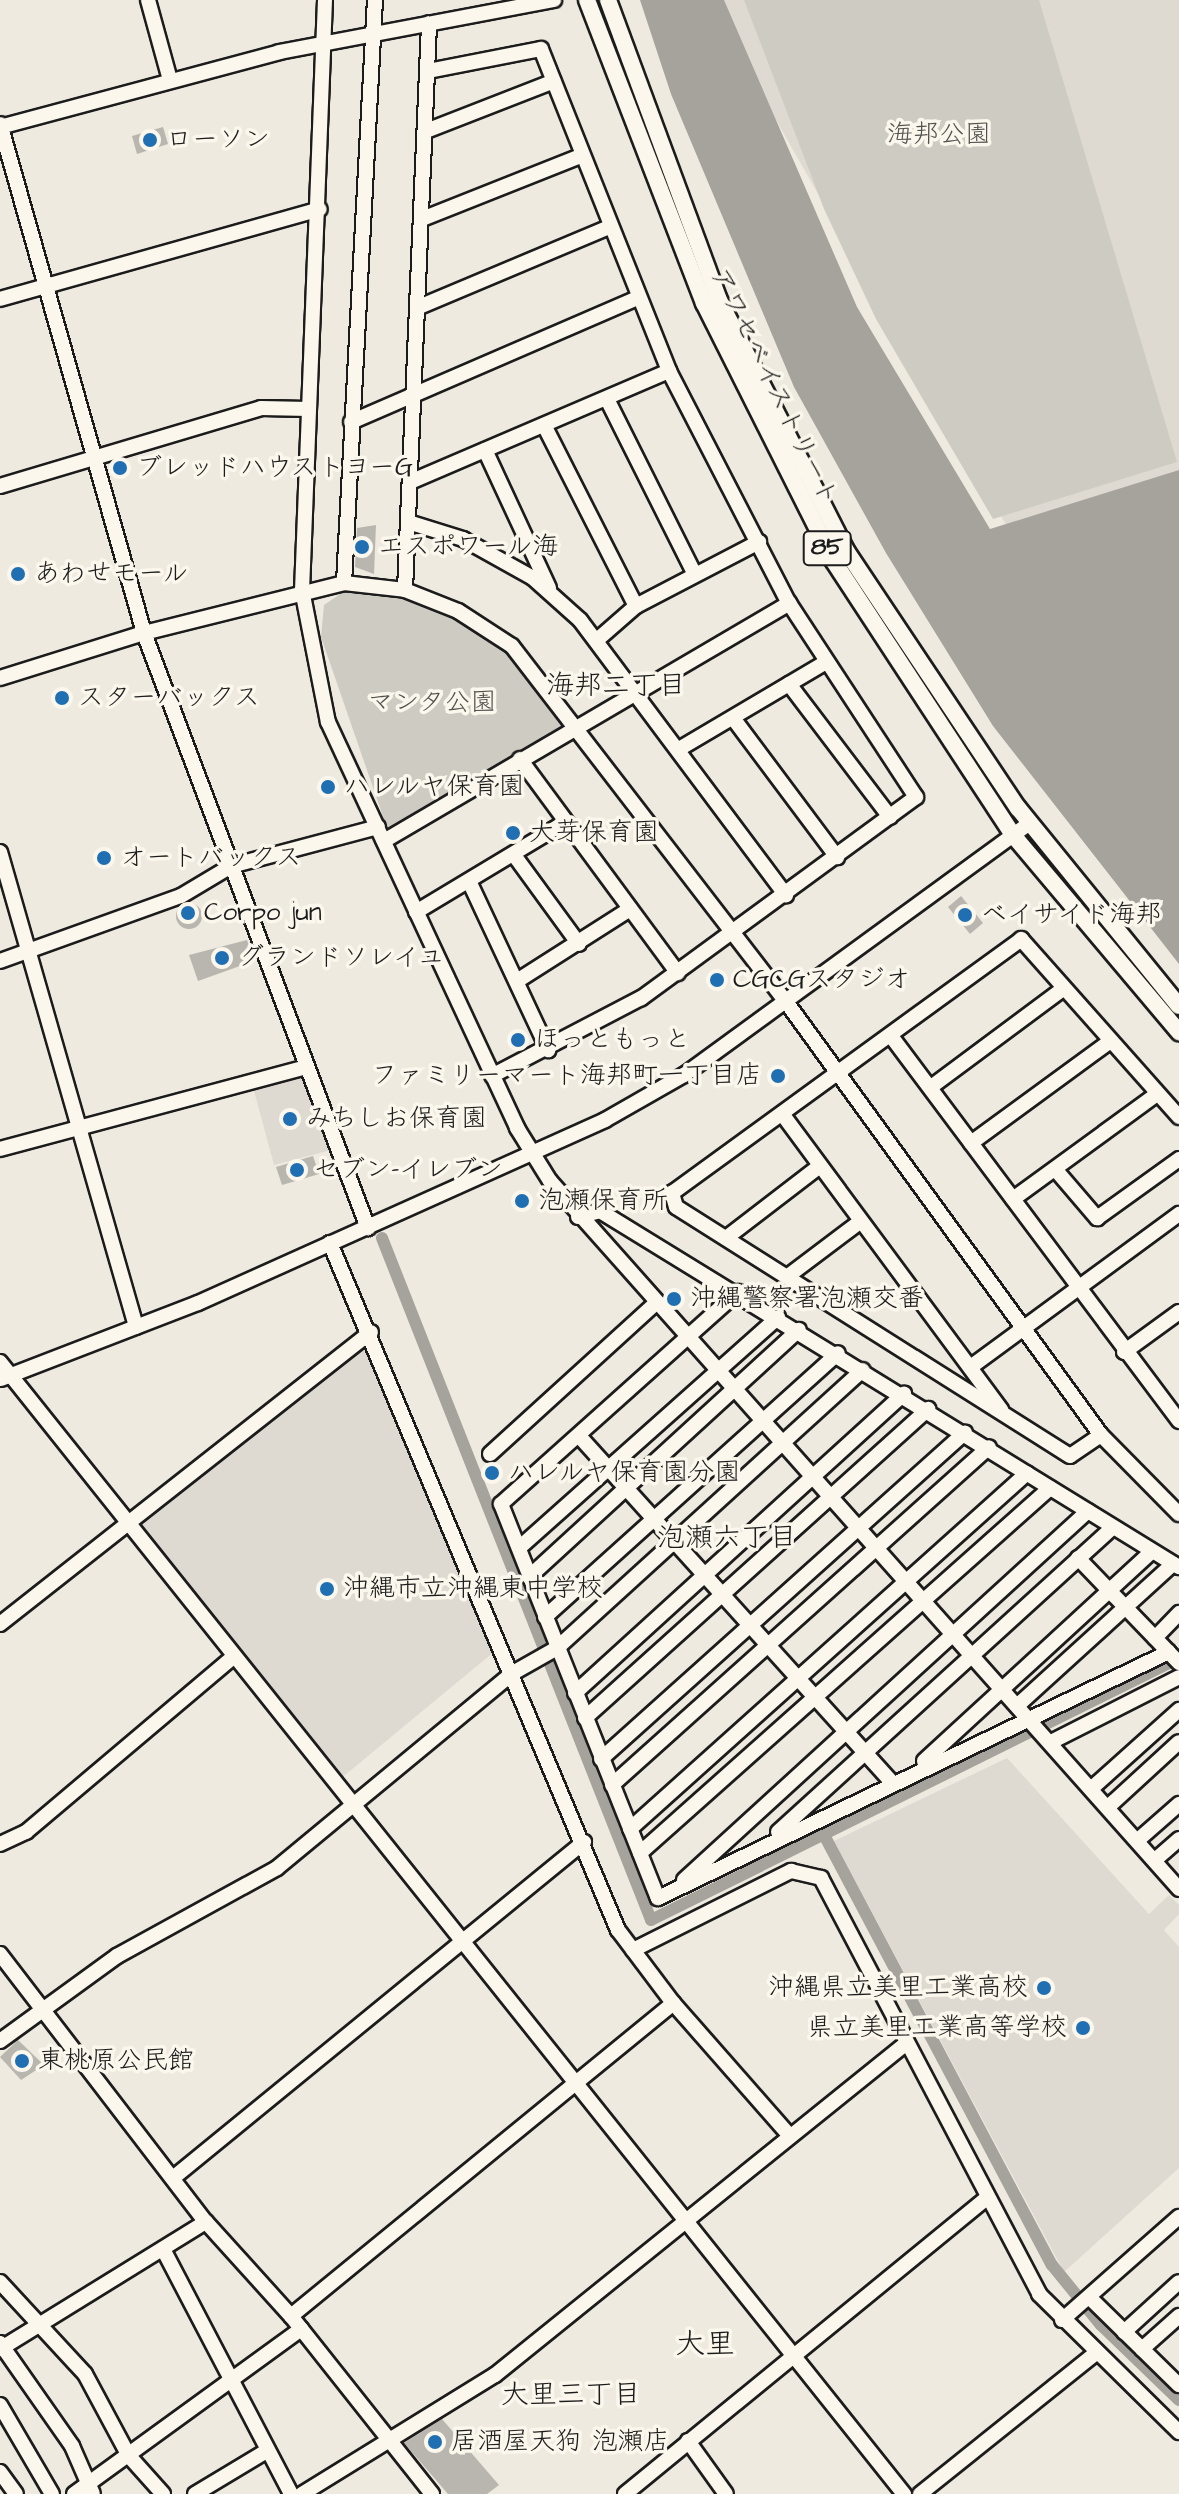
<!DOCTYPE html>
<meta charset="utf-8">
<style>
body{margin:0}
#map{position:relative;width:1179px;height:2494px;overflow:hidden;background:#eeeadf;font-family:"Architects Daughter","Klee One",sans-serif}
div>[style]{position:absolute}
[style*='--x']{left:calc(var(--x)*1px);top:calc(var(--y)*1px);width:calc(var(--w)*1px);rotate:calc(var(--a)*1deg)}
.built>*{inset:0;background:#dedad1}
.green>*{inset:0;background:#ceccc2}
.water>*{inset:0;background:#a6a39d}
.canal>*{height:12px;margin:-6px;padding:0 6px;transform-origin:6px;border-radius:6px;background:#a6a39d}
.building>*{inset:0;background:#b9b6af}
.round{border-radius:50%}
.roads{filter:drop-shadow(2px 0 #1c1c1c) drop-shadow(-2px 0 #1c1c1c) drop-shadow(0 2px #1c1c1c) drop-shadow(0 -2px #1c1c1c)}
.minor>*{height:14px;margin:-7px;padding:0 7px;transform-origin:7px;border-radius:7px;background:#fbf7ec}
.major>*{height:16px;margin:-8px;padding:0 8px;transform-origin:8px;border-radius:8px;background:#fbf7ec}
.dots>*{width:22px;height:22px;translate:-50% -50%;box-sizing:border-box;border:4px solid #fbf7ec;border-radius:50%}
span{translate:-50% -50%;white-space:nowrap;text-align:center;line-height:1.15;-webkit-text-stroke:7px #fbf7ec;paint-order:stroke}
.shield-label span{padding:2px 6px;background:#fbf7ec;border:2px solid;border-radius:6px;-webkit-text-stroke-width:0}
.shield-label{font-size:24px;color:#1c1c1c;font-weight:700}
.park-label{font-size:26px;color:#51514e}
.poi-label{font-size:26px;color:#1c1c1c}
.left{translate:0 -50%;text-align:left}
.right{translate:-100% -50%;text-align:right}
.street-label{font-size:26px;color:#1c1c1c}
.neighbourhood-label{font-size:28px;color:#1c1c1c}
.quarter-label{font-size:30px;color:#1c1c1c}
</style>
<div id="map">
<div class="built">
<i style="clip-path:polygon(708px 0,1179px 0,1179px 470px,1006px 525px)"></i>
<i style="clip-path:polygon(302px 1075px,331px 1150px,274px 1165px,253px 1087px)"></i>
<i style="clip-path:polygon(368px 1343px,495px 1651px,339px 1780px,135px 1527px)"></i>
<i style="clip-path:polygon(1007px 1758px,1149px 1914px,1169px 1895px,1179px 1905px,1179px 1914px,1164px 1930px,1179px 1947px,1179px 2168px,1064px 2272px,834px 1841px)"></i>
</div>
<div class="green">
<i style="clip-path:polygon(744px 0,1039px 0,1177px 462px,993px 519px,876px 319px,824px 209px)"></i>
<i style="clip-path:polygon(343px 592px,406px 596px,455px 614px,511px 650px,566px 727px,387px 828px,321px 637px,324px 605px)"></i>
</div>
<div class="water">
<i style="clip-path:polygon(640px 0,724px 0,857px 307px,990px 529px,1179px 470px,1179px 964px,993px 726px,886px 553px,794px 387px,671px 94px)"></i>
</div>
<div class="canal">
<i style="--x:382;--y:1238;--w:733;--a:68.47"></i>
<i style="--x:651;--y:1920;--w:589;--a:-26.39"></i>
<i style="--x:823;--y:1833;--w:489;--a:62.1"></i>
<i style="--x:1052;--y:2265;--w:77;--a:50.8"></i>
<i style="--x:1101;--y:2325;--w:108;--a:43.9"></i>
</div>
<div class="building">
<i style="clip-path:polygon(163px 127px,168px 144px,137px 154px,132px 136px)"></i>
<i style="clip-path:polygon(376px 525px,374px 574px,355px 567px,357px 528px)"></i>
<i style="clip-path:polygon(961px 896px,983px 923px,970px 934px,948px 907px)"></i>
<i class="round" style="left:176px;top:903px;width:26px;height:26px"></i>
<i style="clip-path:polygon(247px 940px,254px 961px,198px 981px,189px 955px)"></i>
<i style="clip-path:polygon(313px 1156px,319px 1174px,282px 1185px,276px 1167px)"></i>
<i style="clip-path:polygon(18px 2040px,44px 2065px,21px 2080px,0 2057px)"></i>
<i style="clip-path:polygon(442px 2419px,499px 2485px,487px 2494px,448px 2494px,404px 2443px)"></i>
</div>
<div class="roads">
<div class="minor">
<i style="--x:148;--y:0;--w:83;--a:74.6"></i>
<i style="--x:325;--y:0;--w:590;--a:92.23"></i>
<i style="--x:302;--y:590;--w:135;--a:78.9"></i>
<i style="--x:328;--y:722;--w:448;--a:65"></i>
<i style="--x:517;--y:1128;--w:62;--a:58.1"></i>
<i style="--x:550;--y:1181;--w:947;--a:48.38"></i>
<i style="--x:428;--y:71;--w:115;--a:-11"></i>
<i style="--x:541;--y:49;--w:347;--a:68.3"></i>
<i style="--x:669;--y:371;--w:261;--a:62.7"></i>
<i style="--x:789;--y:603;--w:232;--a:56.8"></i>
<i style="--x:916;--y:797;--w:341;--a:143.8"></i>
<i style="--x:641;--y:998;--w:168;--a:152.4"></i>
<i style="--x:0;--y:124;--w:529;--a:74.2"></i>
<i style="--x:144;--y:633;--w:636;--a:69.37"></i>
<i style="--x:0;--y:127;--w:289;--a:-15"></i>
<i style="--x:279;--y:52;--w:280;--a:-10.7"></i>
<i style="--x:426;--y:131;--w:137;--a:-21.3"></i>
<i style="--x:422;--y:219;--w:170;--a:-21.7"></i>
<i style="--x:0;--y:299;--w:332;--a:-15.7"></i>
<i style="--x:419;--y:307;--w:206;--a:-22.8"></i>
<i style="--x:607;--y:399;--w:195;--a:63.4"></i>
<i style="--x:351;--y:422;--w:313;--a:-23.4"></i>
<i style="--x:544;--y:425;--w:203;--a:63.1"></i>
<i style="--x:485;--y:450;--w:152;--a:65.1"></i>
<i style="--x:410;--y:482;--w:282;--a:-23.2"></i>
<i style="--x:0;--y:486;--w:272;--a:-16.6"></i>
<i style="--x:261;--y:408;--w:48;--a:1.2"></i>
<i style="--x:408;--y:522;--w:58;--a:17.2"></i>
<i style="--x:463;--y:539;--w:80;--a:29.1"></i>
<i style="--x:533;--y:578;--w:63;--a:41.8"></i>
<i style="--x:580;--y:620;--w:344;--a:53.2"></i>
<i style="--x:344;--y:583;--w:584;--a:-86.96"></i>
<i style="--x:405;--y:590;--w:567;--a:-87.57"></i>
<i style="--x:597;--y:640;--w:52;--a:-41.1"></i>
<i style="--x:636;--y:606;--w:139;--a:-27.5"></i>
<i style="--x:0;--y:678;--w:151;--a:-17.4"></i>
<i style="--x:144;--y:633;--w:206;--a:-14"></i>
<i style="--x:344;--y:583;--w:61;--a:6.5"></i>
<i style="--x:405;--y:590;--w:57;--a:21.6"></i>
<i style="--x:458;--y:611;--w:64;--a:32.9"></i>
<i style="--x:512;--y:646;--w:451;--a:52.4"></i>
<i style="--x:787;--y:1003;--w:534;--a:53.99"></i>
<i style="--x:1101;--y:1435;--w:111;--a:45.4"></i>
<i style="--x:789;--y:684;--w:167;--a:52.8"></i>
<i style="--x:733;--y:718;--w:174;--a:53.2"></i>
<i style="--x:679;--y:749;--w:171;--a:-30.6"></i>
<i style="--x:520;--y:759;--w:266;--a:53.6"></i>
<i style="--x:384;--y:841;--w:470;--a:-30.4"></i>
<i style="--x:0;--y:852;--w:494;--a:74"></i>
<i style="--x:514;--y:855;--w:110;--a:53.9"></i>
<i style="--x:469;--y:881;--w:187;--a:64.9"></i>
<i style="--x:416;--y:912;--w:175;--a:-31"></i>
<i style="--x:0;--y:961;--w:192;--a:-19.8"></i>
<i style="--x:181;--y:896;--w:58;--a:-31"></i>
<i style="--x:231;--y:866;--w:152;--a:-14.9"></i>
<i style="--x:517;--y:981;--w:134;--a:-32.5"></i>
<i style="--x:891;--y:1036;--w:481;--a:53.2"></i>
<i style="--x:931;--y:1087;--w:164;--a:-36.6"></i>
<i style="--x:783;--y:1115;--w:367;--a:53.5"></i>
<i style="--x:971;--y:1143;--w:171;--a:-36.2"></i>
<i style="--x:0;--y:1149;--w:317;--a:-15"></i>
<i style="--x:1055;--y:1169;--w:65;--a:49.4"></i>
<i style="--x:1097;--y:1218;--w:101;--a:-35.7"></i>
<i style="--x:1013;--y:1199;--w:178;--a:-36.1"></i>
<i style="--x:578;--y:1217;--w:23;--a:-15"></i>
<i style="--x:600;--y:1211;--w:680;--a:31.59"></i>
<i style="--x:726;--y:1238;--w:118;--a:-37.5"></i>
<i style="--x:330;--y:1243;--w:745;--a:67.26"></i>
<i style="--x:618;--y:1930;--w:91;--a:53"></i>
<i style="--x:673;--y:2003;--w:176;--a:48.7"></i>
<i style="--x:788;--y:1276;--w:91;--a:-37"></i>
<i style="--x:738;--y:1292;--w:318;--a:138.2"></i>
<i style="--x:501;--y:1504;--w:424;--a:68.3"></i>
<i style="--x:658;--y:1898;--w:567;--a:-25.71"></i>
<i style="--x:1124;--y:1352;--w:68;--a:-36"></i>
<i style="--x:0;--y:1362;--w:1449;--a:51.39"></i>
<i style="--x:972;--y:1366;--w:257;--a:-36.3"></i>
<i style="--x:1;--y:1379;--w:211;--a:-21.1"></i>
<i style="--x:198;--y:1303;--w:446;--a:-24.2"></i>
<i style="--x:605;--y:1120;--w:91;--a:-29.7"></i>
<i style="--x:684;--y:1075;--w:427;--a:-36.1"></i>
<i style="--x:1101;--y:1435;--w:37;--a:146"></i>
<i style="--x:1070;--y:1456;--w:466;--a:-147.7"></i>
<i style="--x:676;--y:1207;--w:15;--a:-106"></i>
<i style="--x:672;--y:1193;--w:432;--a:-36"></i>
<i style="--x:1021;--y:939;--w:238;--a:48.4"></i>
<i style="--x:579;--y:1436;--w:465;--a:47.9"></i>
<i style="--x:490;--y:1454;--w:223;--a:-42.3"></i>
<i style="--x:519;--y:1548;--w:347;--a:-41.7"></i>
<i style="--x:1078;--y:1558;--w:146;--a:46.1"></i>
<i style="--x:529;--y:1577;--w:366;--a:-42.5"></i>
<i style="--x:545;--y:1617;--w:394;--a:-42"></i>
<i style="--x:0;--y:1624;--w:472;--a:-38.2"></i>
<i style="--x:1155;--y:1638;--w:35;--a:-46"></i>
<i style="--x:575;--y:1693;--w:445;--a:-42.3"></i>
<i style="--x:1018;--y:1705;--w:210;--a:-42.3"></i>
<i style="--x:585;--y:1718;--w:462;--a:-42"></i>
<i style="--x:1053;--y:1741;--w:141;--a:-26.9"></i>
<i style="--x:601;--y:1759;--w:489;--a:-41.9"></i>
<i style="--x:924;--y:1761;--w:310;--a:-42.6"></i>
<i style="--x:612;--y:1785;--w:506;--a:-41.88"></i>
<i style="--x:1092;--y:1788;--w:117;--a:-41.9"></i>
<i style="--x:1108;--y:1807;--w:96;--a:-42.5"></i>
<i style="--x:630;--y:1829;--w:533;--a:-41.88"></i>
<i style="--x:778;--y:1832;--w:453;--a:-42.3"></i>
<i style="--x:1138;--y:1840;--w:55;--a:-41.3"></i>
<i style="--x:0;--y:1844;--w:29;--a:-25"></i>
<i style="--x:26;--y:1832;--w:271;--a:-40.2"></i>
<i style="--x:640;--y:1853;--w:549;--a:-41.68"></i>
<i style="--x:1155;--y:1860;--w:32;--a:-41"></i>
<i style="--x:684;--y:1880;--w:547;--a:-42.41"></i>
<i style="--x:633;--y:1950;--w:177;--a:-26.6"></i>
<i style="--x:791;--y:1871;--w:31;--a:13"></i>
<i style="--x:821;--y:1878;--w:470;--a:62.3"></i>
<i style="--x:1039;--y:2294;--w:197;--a:44.6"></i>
<i style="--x:0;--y:1954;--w:338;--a:52.5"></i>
<i style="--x:206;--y:2222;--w:127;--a:47.9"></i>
<i style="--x:291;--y:2316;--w:227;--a:51.6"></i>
<i style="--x:0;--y:2041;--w:145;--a:-36"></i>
<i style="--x:117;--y:1956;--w:183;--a:-28.8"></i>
<i style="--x:277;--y:1868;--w:306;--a:-39.6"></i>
<i style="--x:513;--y:1673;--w:51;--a:-29.6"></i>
<i style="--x:557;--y:1648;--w:413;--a:-42.3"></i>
<i style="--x:173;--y:2178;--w:531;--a:-39.27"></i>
<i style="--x:163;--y:2249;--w:276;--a:62.4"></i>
<i style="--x:0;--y:2282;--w:125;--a:47.3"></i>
<i style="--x:85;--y:2374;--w:93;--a:61.8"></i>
<i style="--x:129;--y:2456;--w:51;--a:48.2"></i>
<i style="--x:1089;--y:2297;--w:126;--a:44.4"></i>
<i style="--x:291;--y:2316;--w:494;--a:-39.3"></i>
<i style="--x:1062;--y:2320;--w:156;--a:-41.4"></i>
<i style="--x:1124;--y:2332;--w:74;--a:-42.3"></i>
<i style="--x:0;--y:2343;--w:126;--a:55"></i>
<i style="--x:72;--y:2446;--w:52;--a:66.4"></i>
<i style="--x:0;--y:2349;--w:242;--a:-31.7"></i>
<i style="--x:1142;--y:2349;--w:50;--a:-41.7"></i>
<i style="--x:0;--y:2405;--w:103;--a:59.7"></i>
<i style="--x:688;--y:2441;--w:65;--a:54.4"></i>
<i style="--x:0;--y:2472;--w:27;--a:54"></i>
<i style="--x:74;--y:2494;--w:281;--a:-36"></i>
<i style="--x:195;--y:2494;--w:82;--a:-31"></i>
<i style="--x:302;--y:2494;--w:227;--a:-31.7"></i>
<i style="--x:495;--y:2375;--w:526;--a:-38.9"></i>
<i style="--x:625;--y:2494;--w:468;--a:-39.3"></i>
<i style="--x:920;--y:2494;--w:224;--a:-38.7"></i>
</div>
<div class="major">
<i style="--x:587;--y:0;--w:325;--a:68.9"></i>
<i style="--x:704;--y:303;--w:288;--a:63.3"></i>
<i style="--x:833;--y:560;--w:329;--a:56.8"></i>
<i style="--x:1013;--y:835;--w:258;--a:49.9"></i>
<i style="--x:608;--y:0;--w:318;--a:69.7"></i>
<i style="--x:718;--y:298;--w:285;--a:63.1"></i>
<i style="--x:847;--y:552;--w:308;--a:56.3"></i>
<i style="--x:1018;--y:808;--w:255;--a:50.9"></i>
</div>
</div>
<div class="dots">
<i style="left:150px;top:140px;background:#1f6fb2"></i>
<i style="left:120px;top:468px;background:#1f6fb2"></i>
<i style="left:362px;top:547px;background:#1f6fb2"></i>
<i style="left:18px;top:574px;background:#1f6fb2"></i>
<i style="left:62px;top:698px;background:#1f6fb2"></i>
<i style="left:328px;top:787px;background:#1f6fb2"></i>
<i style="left:513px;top:833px;background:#1f6fb2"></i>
<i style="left:104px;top:858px;background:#1f6fb2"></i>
<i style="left:188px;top:913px;background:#1f6fb2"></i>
<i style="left:965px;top:915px;background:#1f6fb2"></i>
<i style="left:222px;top:958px;background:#1f6fb2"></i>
<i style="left:717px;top:980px;background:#1f6fb2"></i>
<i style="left:518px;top:1040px;background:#1f6fb2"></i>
<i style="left:778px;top:1076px;background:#1f6fb2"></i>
<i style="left:290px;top:1119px;background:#1f6fb2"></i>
<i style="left:297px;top:1170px;background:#1f6fb2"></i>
<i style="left:522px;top:1201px;background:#1f6fb2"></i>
<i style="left:674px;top:1299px;background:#1f6fb2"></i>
<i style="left:492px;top:1473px;background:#1f6fb2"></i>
<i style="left:327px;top:1589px;background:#1f6fb2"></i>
<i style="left:1044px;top:1988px;background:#1f6fb2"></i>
<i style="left:1083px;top:2028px;background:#1f6fb2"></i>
<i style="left:22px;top:2061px;background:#1f6fb2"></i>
<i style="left:435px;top:2442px;background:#1f6fb2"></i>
</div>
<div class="shield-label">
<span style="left:827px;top:548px">85</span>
</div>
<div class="park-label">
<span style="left:939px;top:135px">海邦公園</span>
<span style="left:432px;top:703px">マンタ公園</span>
</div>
<div class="poi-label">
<span class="left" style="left:166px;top:140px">ローソン</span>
<span class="left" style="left:136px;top:468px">ブレッドハウストヨーG</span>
<span class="left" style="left:378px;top:547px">エスポワール海</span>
<span class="left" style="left:34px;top:574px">あわせモール</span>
<span class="left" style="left:78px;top:698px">スターバックス</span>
<span class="left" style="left:344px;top:787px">ハレルヤ保育園</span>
<span class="left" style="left:529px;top:833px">大芽保育園</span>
<span class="left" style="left:120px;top:858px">オートバックス</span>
<span class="left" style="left:204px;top:913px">Corpo jun</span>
<span class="left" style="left:981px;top:915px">ベイサイド海邦</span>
<span class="left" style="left:238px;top:958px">グランドソレイユ</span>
<span class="left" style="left:733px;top:980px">CGCGスタジオ</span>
<span class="left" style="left:534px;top:1040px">ほっともっと</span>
<span class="right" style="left:762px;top:1076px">ファミリーマート海邦町一丁目店</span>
<span class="left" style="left:306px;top:1119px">みちしお保育園</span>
<span class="left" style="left:313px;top:1170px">セブン-イレブン</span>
<span class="left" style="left:538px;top:1201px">泡瀬保育所</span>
<span class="left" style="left:690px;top:1299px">沖縄警察署泡瀬交番</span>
<span class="left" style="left:508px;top:1473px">ハレルヤ保育園分園</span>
<span class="left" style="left:343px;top:1589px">沖縄市立沖縄東中学校</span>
<span class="right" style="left:1028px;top:1988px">沖縄県立美里工業高校</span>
<span class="right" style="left:1067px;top:2028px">県立美里工業高等学校</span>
<span class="left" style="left:38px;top:2061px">東桃原公民館</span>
<span class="left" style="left:451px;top:2442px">居酒屋天狗 泡瀬店</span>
</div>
<div class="street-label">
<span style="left:774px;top:387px;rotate:64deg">アワセベイストリート</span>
</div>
<div class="neighbourhood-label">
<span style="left:616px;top:686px">海邦二丁目</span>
<span style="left:727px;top:1538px">泡瀬六丁目</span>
<span style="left:571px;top:2395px">大里三丁目</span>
</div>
<div class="quarter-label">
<span style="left:705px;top:2344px">大里</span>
</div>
</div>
